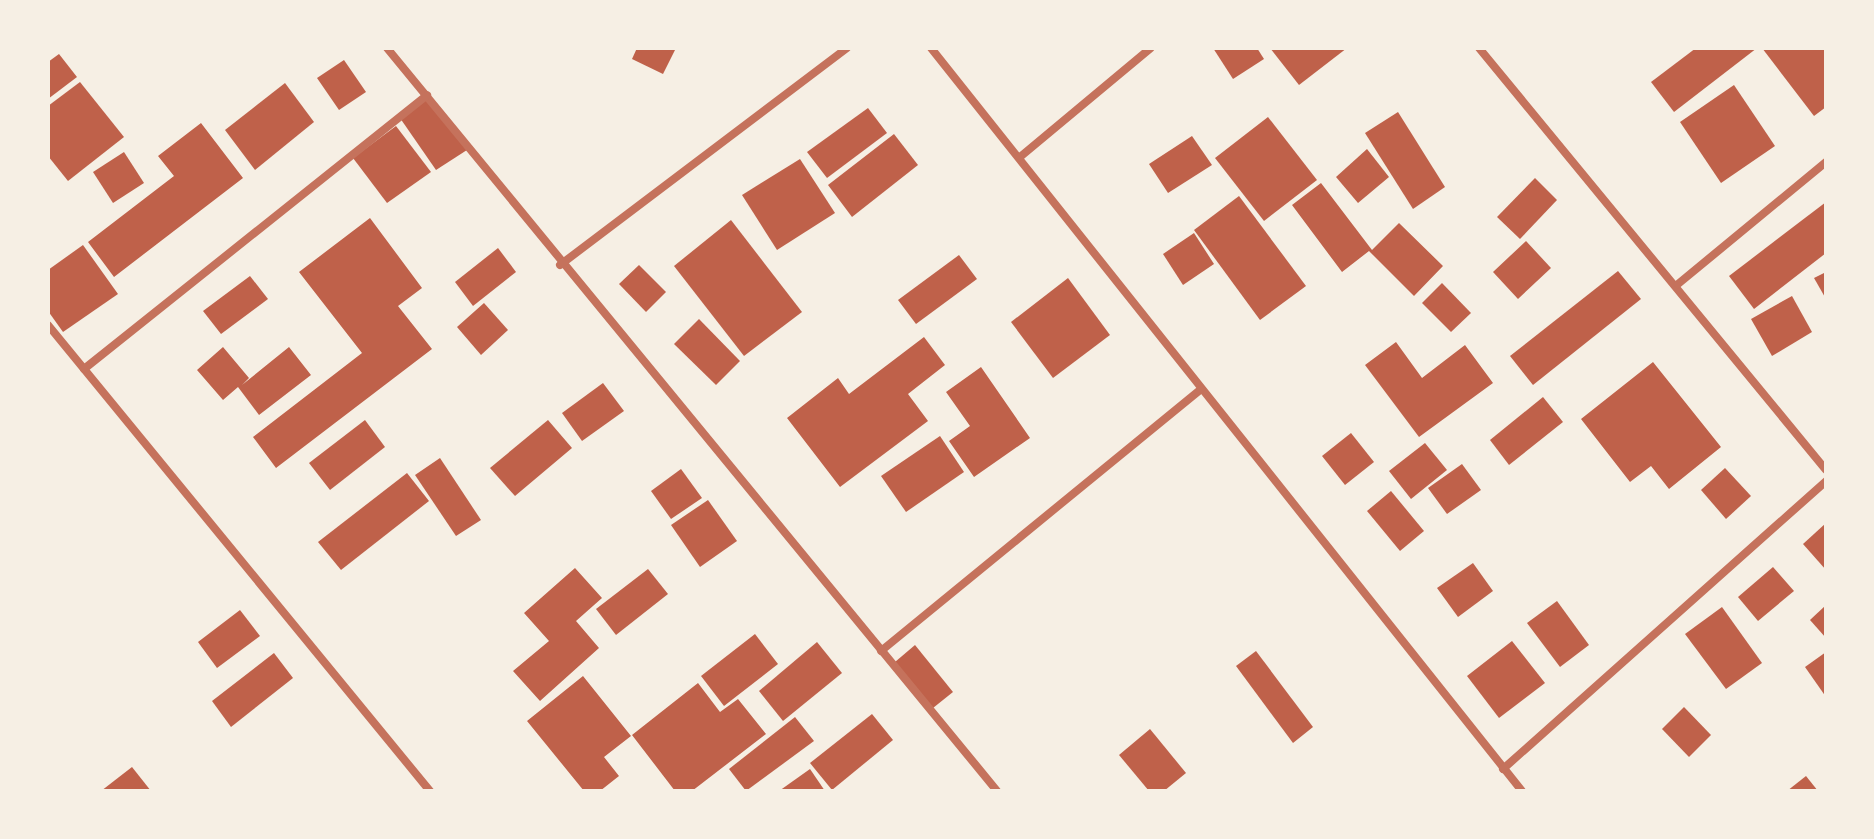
<!DOCTYPE html>
<style>
body{margin:0}
#map{position:relative;width:1874px;height:839px;overflow:hidden;background:#f6efe4;font-family:Ubuntu,sans-serif}
div>[style]{position:absolute}
[style*='--x']{left:calc(var(--x)*1px);top:calc(var(--y)*1px);width:calc(var(--w)*1px);rotate:calc(var(--a)*1deg)}
.building>*{inset:0;background:#bf614a}
.minor>*{height:8px;margin:-4px;padding:0 4px;transform-origin:4px;border-radius:4px;background:#c5725c}
span{translate:-50% -50%;white-space:nowrap;text-align:center;line-height:1.15;-webkit-text-stroke:6px #f6efe4;paint-order:stroke}
.frame{position:absolute;inset:0;border:50px solid #f6efe4;pointer-events:none}
</style>
<div id="map">
<div class="building">
<i style="clip-path:polygon(637px 48px,676px 48px,663px 74px,632px 59px)"></i>
<i style="clip-path:polygon(1213px 48px,1257px 48px,1264px 59px,1233px 79px)"></i>
<i style="clip-path:polygon(1270px 48px,1347px 48px,1299px 85px)"></i>
<i style="clip-path:polygon(1696px 48px,1757px 48px,1674px 112px,1651px 82px)"></i>
<i style="clip-path:polygon(1762px 48px,1826px 48px,1826px 107px,1814px 116px)"></i>
<i style="clip-path:polygon(59px 54px,77px 77px,48px 99px,48px 62px)"></i>
<i style="clip-path:polygon(344px 60px,366px 92px,339px 110px,317px 78px)"></i>
<i style="clip-path:polygon(80px 82px,124px 137px,68px 181px,48px 156px,48px 106px)"></i>
<i style="clip-path:polygon(285px 83px,314px 122px,255px 170px,225px 130px)"></i>
<i style="clip-path:polygon(1734px 85px,1775px 146px,1721px 183px,1680px 122px)"></i>
<i style="clip-path:polygon(430px 97px,467px 150px,436px 170px,400px 118px)"></i>
<i style="clip-path:polygon(868px 108px,887px 133px,827px 178px,807px 152px)"></i>
<i style="clip-path:polygon(1398px 112px,1445px 187px,1413px 209px,1365px 133px)"></i>
<i style="clip-path:polygon(1268px 117px,1317px 180px,1264px 221px,1215px 158px)"></i>
<i style="clip-path:polygon(201px 123px,243px 178px,114px 277px,88px 242px,174px 176px,158px 156px)"></i>
<i style="clip-path:polygon(396px 126px,431px 172px,387px 203px,353px 158px)"></i>
<i style="clip-path:polygon(894px 134px,918px 165px,852px 217px,828px 185px)"></i>
<i style="clip-path:polygon(1192px 136px,1212px 165px,1168px 193px,1149px 164px)"></i>
<i style="clip-path:polygon(1367px 149px,1389px 177px,1358px 203px,1336px 177px)"></i>
<i style="clip-path:polygon(124px 152px,144px 183px,113px 203px,93px 172px)"></i>
<i style="clip-path:polygon(800px 159px,835px 213px,777px 250px,742px 195px)"></i>
<i style="clip-path:polygon(1535px 178px,1557px 200px,1520px 239px,1497px 217px)"></i>
<i style="clip-path:polygon(1321px 183px,1372px 250px,1399px 223px,1443px 266px,1414px 296px,1369px 251px,1342px 272px,1292px 205px)"></i>
<i style="clip-path:polygon(1239px 196px,1306px 286px,1260px 320px,1194px 230px)"></i>
<i style="clip-path:polygon(1826px 202px,1826px 253px,1754px 309px,1729px 276px)"></i>
<i style="clip-path:polygon(370px 218px,422px 288px,398px 306px,432px 349px,276px 468px,253px 437px,362px 353px,299px 272px)"></i>
<i style="clip-path:polygon(731px 220px,802px 312px,744px 356px,674px 266px)"></i>
<i style="clip-path:polygon(1194px 233px,1214px 264px,1183px 285px,1163px 254px)"></i>
<i style="clip-path:polygon(1526px 241px,1551px 268px,1518px 299px,1493px 272px)"></i>
<i style="clip-path:polygon(83px 245px,118px 294px,63px 332px,48px 311px,48px 270px)"></i>
<i style="clip-path:polygon(498px 248px,516px 272px,473px 306px,455px 282px)"></i>
<i style="clip-path:polygon(959px 255px,977px 279px,916px 324px,898px 300px)"></i>
<i style="clip-path:polygon(639px 265px,666px 292px,646px 312px,619px 284px)"></i>
<i style="clip-path:polygon(1618px 271px,1641px 299px,1533px 385px,1510px 356px)"></i>
<i style="clip-path:polygon(1826px 272px,1826px 299px,1814px 278px)"></i>
<i style="clip-path:polygon(250px 276px,268px 299px,221px 334px,203px 311px)"></i>
<i style="clip-path:polygon(1068px 278px,1110px 335px,1053px 378px,1011px 322px)"></i>
<i style="clip-path:polygon(1442px 283px,1471px 313px,1451px 332px,1422px 303px)"></i>
<i style="clip-path:polygon(1792px 296px,1812px 332px,1772px 356px,1751px 319px)"></i>
<i style="clip-path:polygon(484px 303px,508px 330px,481px 355px,457px 327px)"></i>
<i style="clip-path:polygon(699px 319px,740px 361px,716px 385px,674px 344px)"></i>
<i style="clip-path:polygon(924px 337px,945px 365px,908px 394px,928px 421px,840px 487px,787px 418px,838px 378px,849px 394px)"></i>
<i style="clip-path:polygon(1396px 342px,1422px 378px,1465px 345px,1493px 383px,1419px 437px,1365px 365px)"></i>
<i style="clip-path:polygon(223px 347px,249px 378px,242px 385px,289px 347px,311px 375px,259px 415px,238px 387px,223px 400px,197px 370px)"></i>
<i style="clip-path:polygon(1653px 362px,1721px 447px,1669px 489px,1651px 466px,1630px 482px,1581px 419px)"></i>
<i style="clip-path:polygon(981px 367px,1030px 438px,974px 477px,949px 441px,970px 426px,946px 392px)"></i>
<i style="clip-path:polygon(603px 383px,624px 411px,582px 441px,562px 413px)"></i>
<i style="clip-path:polygon(1543px 397px,1563px 422px,1509px 465px,1490px 440px)"></i>
<i style="clip-path:polygon(365px 420px,385px 447px,330px 490px,309px 463px)"></i>
<i style="clip-path:polygon(548px 420px,572px 448px,515px 496px,490px 468px)"></i>
<i style="clip-path:polygon(1351px 433px,1374px 462px,1345px 485px,1322px 456px)"></i>
<i style="clip-path:polygon(940px 436px,964px 472px,906px 512px,881px 476px)"></i>
<i style="clip-path:polygon(1425px 443px,1447px 470px,1411px 499px,1389px 471px)"></i>
<i style="clip-path:polygon(440px 458px,481px 520px,456px 536px,415px 475px)"></i>
<i style="clip-path:polygon(1462px 464px,1481px 490px,1447px 514px,1428px 488px)"></i>
<i style="clip-path:polygon(1725px 468px,1751px 496px,1726px 519px,1701px 490px)"></i>
<i style="clip-path:polygon(681px 469px,702px 498px,671px 519px,651px 491px)"></i>
<i style="clip-path:polygon(407px 473px,429px 501px,341px 570px,318px 542px)"></i>
<i style="clip-path:polygon(1391px 491px,1424px 531px,1400px 551px,1367px 511px)"></i>
<i style="clip-path:polygon(708px 500px,737px 541px,700px 567px,671px 525px)"></i>
<i style="clip-path:polygon(1826px 523px,1826px 570px,1803px 544px)"></i>
<i style="clip-path:polygon(1473px 563px,1493px 591px,1458px 617px,1437px 588px)"></i>
<i style="clip-path:polygon(1773px 567px,1794px 591px,1758px 621px,1738px 597px)"></i>
<i style="clip-path:polygon(575px 568px,602px 598px,576px 621px,599px 648px,540px 701px,513px 671px,549px 641px,524px 613px)"></i>
<i style="clip-path:polygon(648px 569px,668px 594px,616px 635px,596px 609px)"></i>
<i style="clip-path:polygon(1557px 601px,1589px 645px,1560px 667px,1527px 623px)"></i>
<i style="clip-path:polygon(1826px 605px,1826px 638px,1810px 620px)"></i>
<i style="clip-path:polygon(1722px 607px,1762px 663px,1726px 689px,1685px 634px)"></i>
<i style="clip-path:polygon(240px 610px,260px 636px,217px 668px,198px 642px)"></i>
<i style="clip-path:polygon(755px 634px,778px 664px,724px 706px,701px 676px)"></i>
<i style="clip-path:polygon(1512px 641px,1545px 683px,1499px 718px,1467px 676px)"></i>
<i style="clip-path:polygon(817px 642px,842px 673px,783px 721px,759px 691px)"></i>
<i style="clip-path:polygon(915px 645px,953px 692px,933px 708px,895px 662px)"></i>
<i style="clip-path:polygon(1256px 651px,1313px 727px,1293px 743px,1236px 666px)"></i>
<i style="clip-path:polygon(1826px 652px,1826px 697px,1805px 667px)"></i>
<i style="clip-path:polygon(274px 653px,293px 678px,231px 727px,212px 701px)"></i>
<i style="clip-path:polygon(583px 676px,631px 736px,604px 757px,619px 776px,600px 791px,584px 791px,527px 721px)"></i>
<i style="clip-path:polygon(698px 683px,720px 712px,738px 699px,766px 734px,692px 791px,675px 791px,632px 735px)"></i>
<i style="clip-path:polygon(1684px 707px,1711px 735px,1689px 757px,1662px 729px)"></i>
<i style="clip-path:polygon(872px 714px,893px 740px,832px 790px,810px 763px)"></i>
<i style="clip-path:polygon(795px 717px,814px 741px,746px 791px,729px 769px)"></i>
<i style="clip-path:polygon(1150px 729px,1186px 773px,1164px 791px,1149px 791px,1119px 755px)"></i>
<i style="clip-path:polygon(132px 767px,151px 791px,101px 791px)"></i>
<i style="clip-path:polygon(810px 769px,825px 791px,779px 791px)"></i>
<i style="clip-path:polygon(1806px 776px,1818px 791px,1787px 791px)"></i>
</div>
<div class="minor">
<i style="--x:387;--y:48;--w:961;--a:50.61"></i>
<i style="--x:931;--y:48;--w:949;--a:51.5"></i>
<i style="--x:1479;--y:48;--w:546;--a:50.57"></i>
<i style="--x:1020;--y:157;--w:170;--a:-39.8"></i>
<i style="--x:560;--y:265;--w:360;--a:-37.1"></i>
<i style="--x:1678;--y:284;--w:192;--a:-39.5"></i>
<i style="--x:48;--y:325;--w:603;--a:50.66"></i>
<i style="--x:84;--y:369;--w:439;--a:-38.6"></i>
<i style="--x:881;--y:651;--w:414;--a:-39.3"></i>
<i style="--x:1503;--y:769;--w:433;--a:-41.7"></i>
</div>
<div class="frame"></div>
</div>
